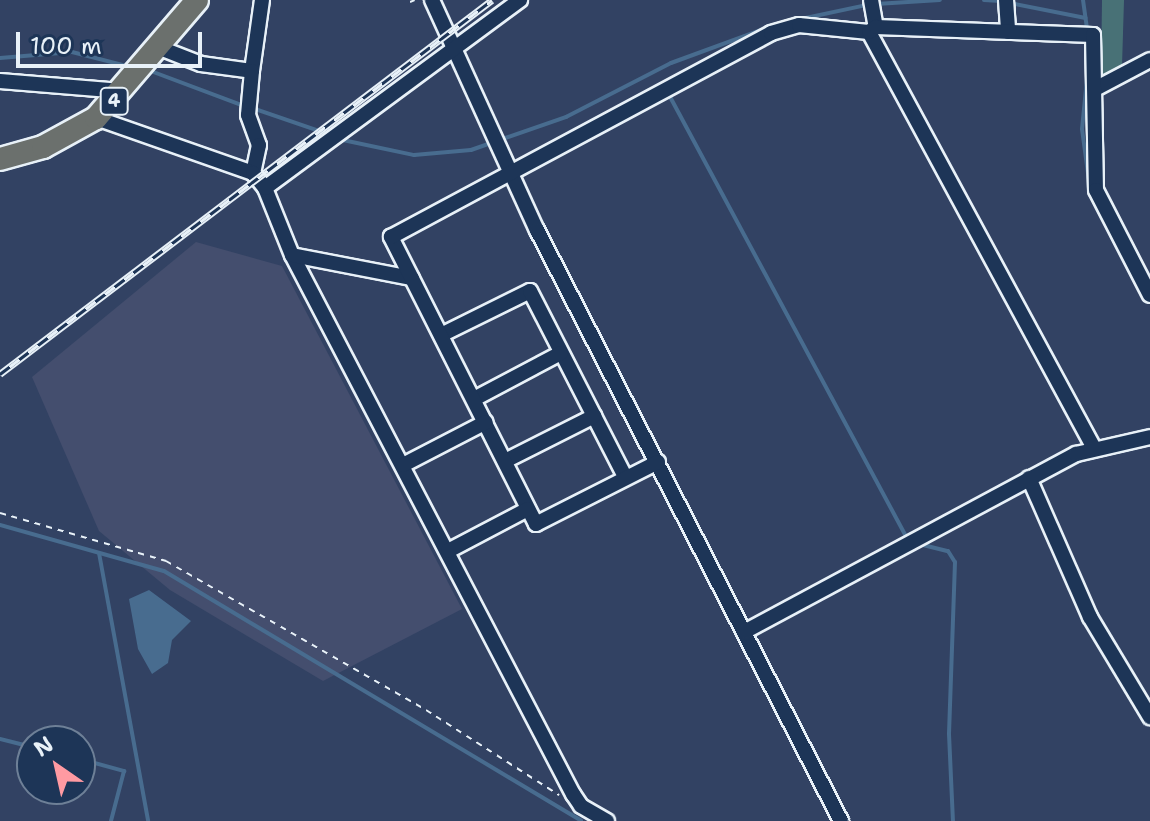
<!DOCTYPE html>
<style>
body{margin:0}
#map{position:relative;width:1150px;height:821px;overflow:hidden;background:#324263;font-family:"Shantell Sans",sans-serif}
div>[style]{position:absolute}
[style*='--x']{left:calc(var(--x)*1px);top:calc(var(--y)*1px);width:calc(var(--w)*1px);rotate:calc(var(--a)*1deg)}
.built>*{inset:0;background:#444e6e}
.green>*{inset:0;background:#487176}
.water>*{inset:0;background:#486c8f}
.stream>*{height:4px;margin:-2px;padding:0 2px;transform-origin:2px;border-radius:2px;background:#486c8f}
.path>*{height:2px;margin-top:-1px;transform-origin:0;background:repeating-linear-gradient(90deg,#e8f1f8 0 6px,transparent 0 12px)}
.roads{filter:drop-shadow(2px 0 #e8f1f8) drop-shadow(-2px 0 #e8f1f8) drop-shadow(0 2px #e8f1f8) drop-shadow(0 -2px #e8f1f8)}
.street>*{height:14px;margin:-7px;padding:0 7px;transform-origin:7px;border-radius:7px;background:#1d3557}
.primary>*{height:22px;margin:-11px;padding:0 11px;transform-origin:11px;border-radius:11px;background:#6b706d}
.rail>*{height:7px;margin-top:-3.5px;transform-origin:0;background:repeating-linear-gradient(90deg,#1d3557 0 12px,#e8f1f8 0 24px);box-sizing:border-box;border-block:2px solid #e8f1f8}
span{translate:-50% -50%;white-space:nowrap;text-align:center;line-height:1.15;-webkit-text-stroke:6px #1d3557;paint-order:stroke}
.shield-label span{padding:2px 6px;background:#1d3557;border:2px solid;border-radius:6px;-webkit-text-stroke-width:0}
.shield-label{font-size:18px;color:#e8f1f8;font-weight:700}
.north{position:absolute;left:16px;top:725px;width:80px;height:80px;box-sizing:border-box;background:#1d3557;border:2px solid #6e8097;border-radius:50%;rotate:326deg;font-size:22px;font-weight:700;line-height:32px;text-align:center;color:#e8f1f8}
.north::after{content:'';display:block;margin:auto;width:28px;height:36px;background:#ff9aa2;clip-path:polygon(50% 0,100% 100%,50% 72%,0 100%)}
.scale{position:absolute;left:16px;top:32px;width:186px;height:36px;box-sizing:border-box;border:4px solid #e8f1f8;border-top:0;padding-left:10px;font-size:24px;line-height:28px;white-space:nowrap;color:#e8f1f8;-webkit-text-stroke:6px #1d3557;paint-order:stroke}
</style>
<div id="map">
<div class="built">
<i style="clip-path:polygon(196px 242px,282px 266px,462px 609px,323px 681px,170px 590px,99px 531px,32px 377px)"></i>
</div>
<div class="green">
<i style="clip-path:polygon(1102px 0,1124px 0,1122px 66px,1101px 77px)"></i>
</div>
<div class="water">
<i style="clip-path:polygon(149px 590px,191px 621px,172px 640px,168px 663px,152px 674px,138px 649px,129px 599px)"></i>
</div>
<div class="stream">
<i style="--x:984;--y:0;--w:17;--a:3"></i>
<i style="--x:1083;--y:0;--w:30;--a:82"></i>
<i style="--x:1010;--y:3;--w:77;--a:11.2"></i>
<i style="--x:876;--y:4;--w:64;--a:-3.6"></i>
<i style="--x:782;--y:23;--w:87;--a:-12"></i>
<i style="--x:0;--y:58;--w:72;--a:-4.8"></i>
<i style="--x:72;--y:52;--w:61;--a:14.3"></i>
<i style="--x:148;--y:70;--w:103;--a:20.6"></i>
<i style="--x:1087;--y:79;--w:50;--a:95.7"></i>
<i style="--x:1082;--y:129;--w:52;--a:82.3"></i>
<i style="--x:668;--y:93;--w:507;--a:61.77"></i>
<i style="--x:252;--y:108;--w:83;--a:18.9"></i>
<i style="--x:338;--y:139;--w:78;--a:11.9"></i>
<i style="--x:414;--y:155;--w:57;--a:-5"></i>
<i style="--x:471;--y:150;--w:101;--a:-19.2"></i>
<i style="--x:566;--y:117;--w:118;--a:-27.2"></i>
<i style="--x:671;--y:63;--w:101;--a:-20.2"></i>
<i style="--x:0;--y:525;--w:170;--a:15.7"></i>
<i style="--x:164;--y:571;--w:486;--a:30.9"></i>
<i style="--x:919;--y:544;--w:30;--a:14"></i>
<i style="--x:948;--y:551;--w:13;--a:58"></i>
<i style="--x:955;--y:562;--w:172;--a:92"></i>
<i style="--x:949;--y:734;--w:87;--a:87.4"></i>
<i style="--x:99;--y:553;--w:272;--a:79.6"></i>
<i style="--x:0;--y:739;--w:33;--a:14"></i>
<i style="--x:80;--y:759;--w:46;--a:15.3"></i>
<i style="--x:124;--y:771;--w:52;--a:104.6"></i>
</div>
<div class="path">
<i style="--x:410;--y:2;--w:5;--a:-22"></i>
<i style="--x:0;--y:513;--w:173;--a:16.1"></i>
<i style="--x:166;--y:561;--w:300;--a:29.8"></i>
<i style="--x:426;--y:710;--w:158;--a:32.6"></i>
</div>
<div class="roads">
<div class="street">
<i style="--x:432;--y:0;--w:253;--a:65.5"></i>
<i style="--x:537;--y:230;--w:665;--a:62.78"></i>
<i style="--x:871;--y:0;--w:27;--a:80"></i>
<i style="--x:1006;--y:0;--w:32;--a:86"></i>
<i style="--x:869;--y:32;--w:473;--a:61.6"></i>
<i style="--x:155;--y:46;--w:49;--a:21.4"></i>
<i style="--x:201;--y:64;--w:51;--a:7.8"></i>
<i style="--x:252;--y:71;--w:72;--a:-82"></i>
<i style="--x:252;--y:71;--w:44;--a:95.2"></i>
<i style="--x:248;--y:115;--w:32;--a:70"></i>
<i style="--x:259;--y:145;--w:29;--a:102"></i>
<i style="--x:0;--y:81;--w:122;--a:4.7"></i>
<i style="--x:1095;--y:89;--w:62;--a:-27.8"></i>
<i style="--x:96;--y:118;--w:166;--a:19.3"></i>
<i style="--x:253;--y:173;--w:19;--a:51"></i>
<i style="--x:265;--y:188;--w:72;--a:68.1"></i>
<i style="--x:292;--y:255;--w:608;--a:62.47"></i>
<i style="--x:573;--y:794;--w:14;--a:56"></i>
<i style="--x:581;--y:806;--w:30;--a:30"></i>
<i style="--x:265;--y:188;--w:317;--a:-36.4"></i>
<i style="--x:292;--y:255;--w:122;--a:10.9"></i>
<i style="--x:441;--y:335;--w:99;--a:-26.3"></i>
<i style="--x:530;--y:291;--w:209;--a:62.9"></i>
<i style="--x:474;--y:399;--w:98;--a:-27.9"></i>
<i style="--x:505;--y:461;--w:100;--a:-26.8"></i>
<i style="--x:658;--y:462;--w:137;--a:153.1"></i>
<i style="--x:536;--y:524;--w:322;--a:-116.8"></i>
<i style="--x:391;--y:237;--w:431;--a:-28.2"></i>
<i style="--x:771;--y:33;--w:29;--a:-16"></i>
<i style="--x:799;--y:25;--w:70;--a:5.7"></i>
<i style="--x:869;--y:32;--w:9;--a:-36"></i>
<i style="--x:876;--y:27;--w:217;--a:2.1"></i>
<i style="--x:1093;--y:35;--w:155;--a:88.9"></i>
<i style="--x:1096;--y:190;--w:118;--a:62.8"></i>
<i style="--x:403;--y:465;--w:93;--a:-27.4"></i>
<i style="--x:1029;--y:478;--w:152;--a:66.3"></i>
<i style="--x:1090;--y:617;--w:117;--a:59"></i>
<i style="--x:448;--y:551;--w:90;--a:-27.7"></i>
<i style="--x:744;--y:632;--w:377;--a:-28.2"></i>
<i style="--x:1076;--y:454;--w:76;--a:-12.9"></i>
</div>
<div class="primary">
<i style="--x:0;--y:159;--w:45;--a:-15.6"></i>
<i style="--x:43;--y:147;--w:60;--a:-28.7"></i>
<i style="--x:96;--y:118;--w:155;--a:-49.4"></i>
</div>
</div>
<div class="rail">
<i style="--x:0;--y:374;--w:618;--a:-37.24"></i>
</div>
<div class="shield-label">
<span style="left:114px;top:101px">4</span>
</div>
<div class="north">N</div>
<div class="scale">100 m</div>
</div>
